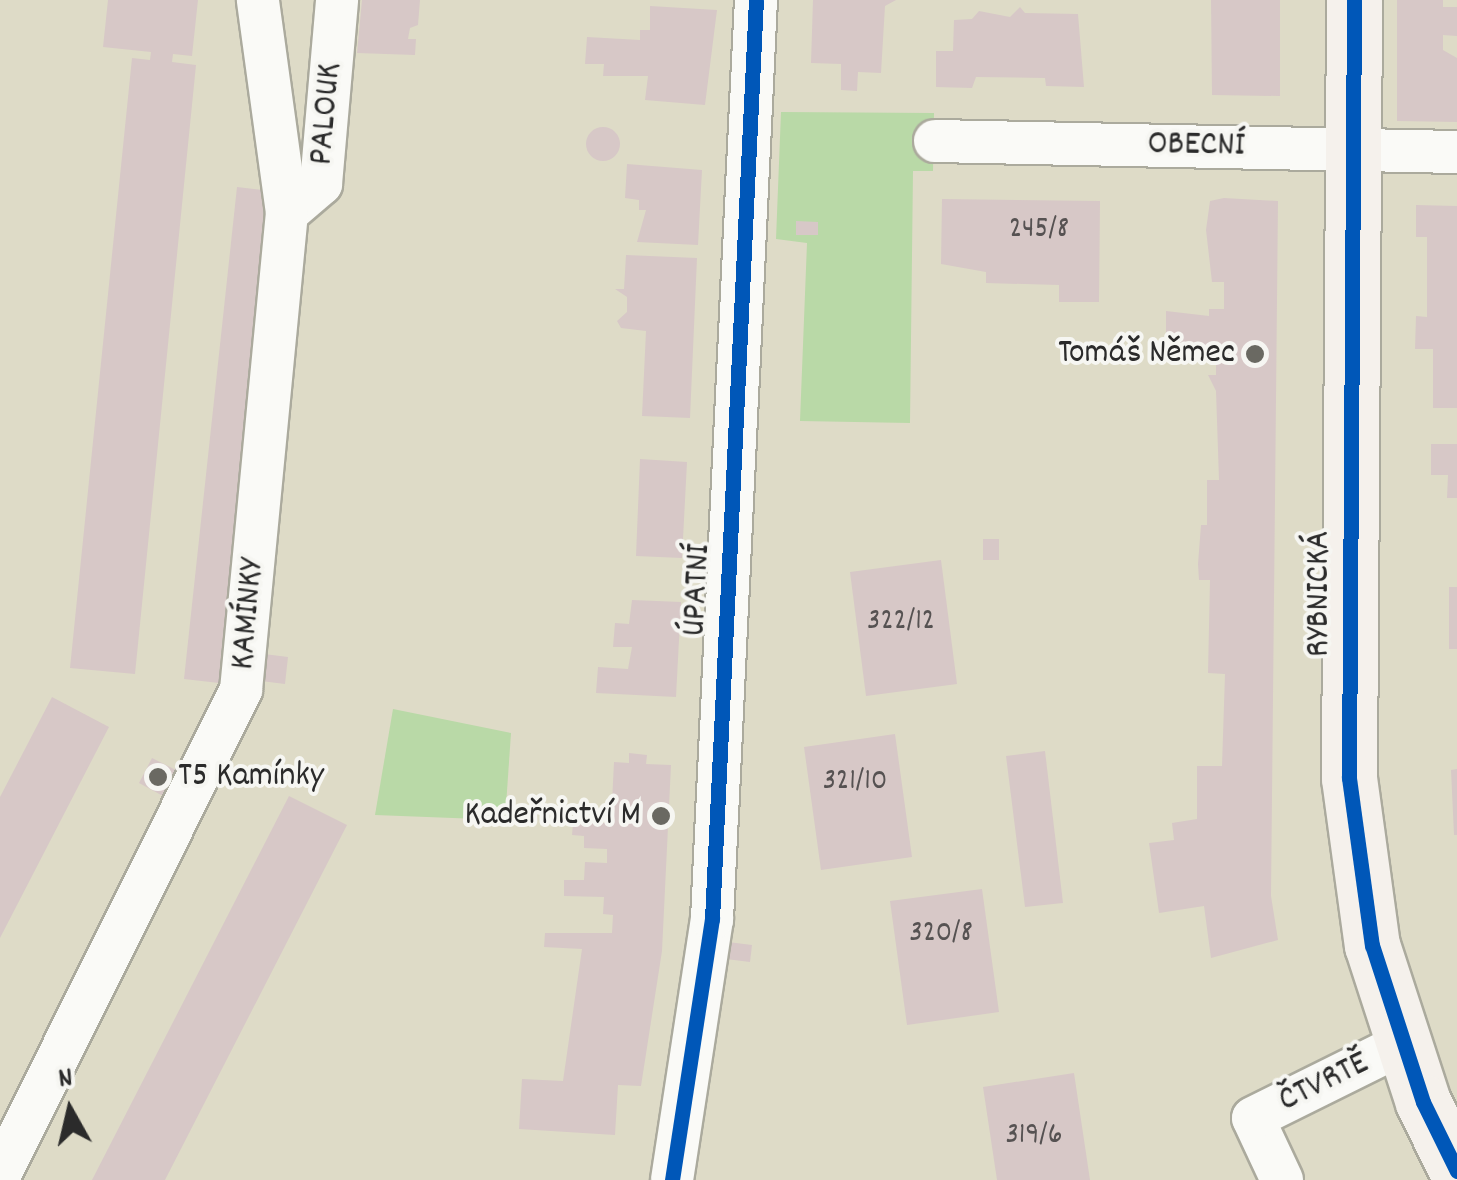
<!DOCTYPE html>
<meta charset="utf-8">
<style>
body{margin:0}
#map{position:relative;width:1457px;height:1180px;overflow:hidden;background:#dedbc7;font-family:Dekko,sans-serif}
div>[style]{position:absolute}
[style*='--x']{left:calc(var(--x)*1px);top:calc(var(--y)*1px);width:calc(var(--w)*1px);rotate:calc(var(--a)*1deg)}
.green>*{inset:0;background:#b9d9a7}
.building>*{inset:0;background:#d7c8c7}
.round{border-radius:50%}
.roads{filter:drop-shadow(2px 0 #abaa9d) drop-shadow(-2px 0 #abaa9d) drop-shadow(0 2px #abaa9d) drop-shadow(0 -2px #abaa9d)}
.street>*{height:42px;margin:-21px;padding:0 21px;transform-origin:21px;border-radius:21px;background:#fafaf7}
.secondary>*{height:55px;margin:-27.5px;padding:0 27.5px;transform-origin:27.5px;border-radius:27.5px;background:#f5f1ec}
.cycleway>*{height:15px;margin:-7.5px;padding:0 7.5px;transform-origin:7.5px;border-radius:7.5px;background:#0057b8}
.dots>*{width:28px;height:28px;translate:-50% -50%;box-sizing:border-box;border:5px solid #f6f6f2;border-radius:50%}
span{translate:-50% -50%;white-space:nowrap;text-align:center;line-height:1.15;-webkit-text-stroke:8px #f6f6f2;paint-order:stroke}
.number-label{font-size:30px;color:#565252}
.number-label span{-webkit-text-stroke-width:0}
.street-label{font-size:35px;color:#2b2b2b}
.poi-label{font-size:35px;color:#2b2b2b}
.right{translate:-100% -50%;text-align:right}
.left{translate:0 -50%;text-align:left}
.north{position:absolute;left:20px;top:1060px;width:100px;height:100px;-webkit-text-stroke:8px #f6f6f2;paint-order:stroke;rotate:352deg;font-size:28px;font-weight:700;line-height:40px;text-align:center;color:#2b2b2b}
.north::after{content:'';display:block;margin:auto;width:35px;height:45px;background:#2b2b2b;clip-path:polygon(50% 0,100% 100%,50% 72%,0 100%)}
</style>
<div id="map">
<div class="green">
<i style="clip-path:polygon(781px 112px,934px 113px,933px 171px,913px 171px,910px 423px,800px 421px,807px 243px,776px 239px)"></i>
<i style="clip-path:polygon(393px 709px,511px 733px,505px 820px,375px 815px)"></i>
</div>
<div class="building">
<i style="clip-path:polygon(108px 0,198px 0,192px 56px,173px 54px,172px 62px,196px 65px,135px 674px,70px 668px,132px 58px,150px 60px,151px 52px,103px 47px)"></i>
<i style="clip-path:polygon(362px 0,420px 0,418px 25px,410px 28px,408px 39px,416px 39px,415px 55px,357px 53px)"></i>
<i style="clip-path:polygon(813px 0,896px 0,885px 6px,881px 73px,858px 72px,857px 91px,841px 90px,841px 64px,811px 63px)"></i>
<i style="clip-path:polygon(1211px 0,1280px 0,1280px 96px,1212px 95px)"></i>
<i style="clip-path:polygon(1397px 0,1443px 0,1443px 7px,1457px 7px,1457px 36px,1443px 35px,1443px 50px,1457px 58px,1457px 122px,1397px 121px)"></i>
<i style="clip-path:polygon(650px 6px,717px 10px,705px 105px,645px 100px,648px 76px,603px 76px,604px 64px,585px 64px,587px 37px,640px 40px,640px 30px,650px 30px)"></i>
<i style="clip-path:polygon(1020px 7px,1025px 13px,1078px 14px,1084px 87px,1046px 86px,1045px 78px,976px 77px,972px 88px,936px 87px,936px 51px,953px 51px,954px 20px,972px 19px,979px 11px,1010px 17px)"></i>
<i class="round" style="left:586px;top:127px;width:34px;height:34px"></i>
<i style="clip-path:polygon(627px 164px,702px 170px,698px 245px,637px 242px,646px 210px,639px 210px,639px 200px,625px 198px)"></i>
<i style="clip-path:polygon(237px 187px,271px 191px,219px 683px,184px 679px)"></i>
<i style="clip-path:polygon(1224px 198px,1278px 201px,1271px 896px,1278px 940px,1211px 958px,1204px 906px,1159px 913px,1149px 843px,1174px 840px,1172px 823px,1197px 819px,1197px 766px,1222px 766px,1225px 674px,1208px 673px,1210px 580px,1199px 580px,1198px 564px,1201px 525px,1207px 525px,1207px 480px,1219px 480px,1216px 391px,1208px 375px,1216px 375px,1216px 353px,1166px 355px,1166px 311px,1209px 316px,1209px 309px,1224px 309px,1224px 282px,1212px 282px,1206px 230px,1210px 201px)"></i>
<i style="clip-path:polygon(942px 199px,1100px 201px,1099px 302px,1059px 302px,1059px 285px,986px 283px,986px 272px,941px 264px)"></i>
<i style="clip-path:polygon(1416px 205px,1457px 206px,1457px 408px,1433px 408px,1433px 349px,1415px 349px,1416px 316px,1427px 317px,1427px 237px,1416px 237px)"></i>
<i style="clip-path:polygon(796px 221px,818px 222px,818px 235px,796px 235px)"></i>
<i style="clip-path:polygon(626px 255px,697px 258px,690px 418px,642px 416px,646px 331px,621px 328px,617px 321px,627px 312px,627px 297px,615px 289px,624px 289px)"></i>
<i style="clip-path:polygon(1431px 444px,1457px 444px,1457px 498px,1447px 498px,1448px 475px,1431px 475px)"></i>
<i style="clip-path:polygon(640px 459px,687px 462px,682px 558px,636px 556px)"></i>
<i style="clip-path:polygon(983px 539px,999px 539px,999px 560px,983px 560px)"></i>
<i style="clip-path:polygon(941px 560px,957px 684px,866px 696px,850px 572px)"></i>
<i style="clip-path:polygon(1449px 587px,1457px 587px,1457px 649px,1449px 649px)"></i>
<i style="clip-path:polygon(632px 600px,681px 602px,676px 697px,596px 693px,598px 667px,628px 669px,632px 647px,613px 647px,615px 623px,629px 624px)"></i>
<i style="clip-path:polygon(264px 654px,288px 657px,285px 684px,261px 681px)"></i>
<i style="clip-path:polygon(52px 697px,109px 727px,0 938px,0 797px)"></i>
<i style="clip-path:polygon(895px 734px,912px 857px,821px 870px,804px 747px)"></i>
<i style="clip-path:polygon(1045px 751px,1063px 903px,1025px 907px,1006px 756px)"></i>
<i style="clip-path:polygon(629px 753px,647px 755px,646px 764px,671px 765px,662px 951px,641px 1086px,618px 1085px,615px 1135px,519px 1129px,522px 1079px,563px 1081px,582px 949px,544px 947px,545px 933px,612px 933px,613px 915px,603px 914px,604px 897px,564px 896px,564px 880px,584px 880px,585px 862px,607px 863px,607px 849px,584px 848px,584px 836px,572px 835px,573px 823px,611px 823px,614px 762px,629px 763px)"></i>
<i style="clip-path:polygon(152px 758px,176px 770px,163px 796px,139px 783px)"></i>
<i style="clip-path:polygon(1457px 769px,1457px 835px,1454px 835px,1451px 770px)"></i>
<i style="clip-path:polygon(289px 796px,347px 825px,165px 1180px,92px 1180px)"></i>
<i style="clip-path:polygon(982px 889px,999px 1012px,907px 1025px,890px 901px)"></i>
<i style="clip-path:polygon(728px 942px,752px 945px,750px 962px,726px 959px)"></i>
<i style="clip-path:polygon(1074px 1073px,1090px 1180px,997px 1180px,983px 1087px)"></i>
</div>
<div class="roads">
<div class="street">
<i style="--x:935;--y:141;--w:522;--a:1.21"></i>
<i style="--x:287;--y:213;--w:45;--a:-40.5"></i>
<i style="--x:321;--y:184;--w:185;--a:-85"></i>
<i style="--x:0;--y:1174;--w:541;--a:-63.53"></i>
<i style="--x:241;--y:690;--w:479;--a:-84.5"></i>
<i style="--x:287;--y:213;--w:215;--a:-97.8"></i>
<i style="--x:672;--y:1180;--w:264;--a:-81.3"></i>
<i style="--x:712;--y:919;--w:920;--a:-87.26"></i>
<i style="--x:1282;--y:1180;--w:68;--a:-115.1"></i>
<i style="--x:1253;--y:1118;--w:166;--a:-26.4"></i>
</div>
<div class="secondary">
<i style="--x:1354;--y:0;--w:778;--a:90.37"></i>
<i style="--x:1349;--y:778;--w:169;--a:82.2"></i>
<i style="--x:1372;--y:945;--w:165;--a:72"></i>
<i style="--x:1423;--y:1102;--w:77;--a:63.8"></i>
</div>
</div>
<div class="cycleway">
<i style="--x:1354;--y:0;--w:778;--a:90.37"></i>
<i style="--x:1349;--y:778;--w:169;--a:82.2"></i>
<i style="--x:1372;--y:945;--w:165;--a:72"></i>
<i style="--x:1423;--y:1102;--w:77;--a:63.8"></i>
<i style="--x:672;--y:1180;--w:264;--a:-81.3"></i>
<i style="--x:712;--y:919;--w:920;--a:-87.26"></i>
</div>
<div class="dots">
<i style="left:1255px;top:354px;background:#6a6962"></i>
<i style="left:158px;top:777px;background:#6a6962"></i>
<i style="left:661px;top:816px;background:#6a6962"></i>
</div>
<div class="number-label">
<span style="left:1039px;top:231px">245/8</span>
<span style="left:901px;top:623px">322/12</span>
<span style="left:855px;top:783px">321/10</span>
<span style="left:941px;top:935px">320/8</span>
<span style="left:1034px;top:1137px">319/6</span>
</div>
<div class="street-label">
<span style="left:327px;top:114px;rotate:-85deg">PALOUK</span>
<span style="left:1196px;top:146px;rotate:1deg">OBECNÍ</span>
<span style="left:698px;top:590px;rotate:-87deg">ÚPATNÍ</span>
<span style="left:1320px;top:594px;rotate:-90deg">RYBNICKÁ</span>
<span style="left:249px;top:614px;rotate:-85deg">KAMÍNKY</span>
<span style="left:1324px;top:1083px;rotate:-26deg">ČTVRTĚ</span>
</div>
<div class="poi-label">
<span class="right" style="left:1235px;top:354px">Tomáš Němec</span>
<span class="left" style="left:178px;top:777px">T5 Kamínky</span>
<span class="right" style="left:641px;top:816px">Kadeřnictví M</span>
</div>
<div class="north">N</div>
</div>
